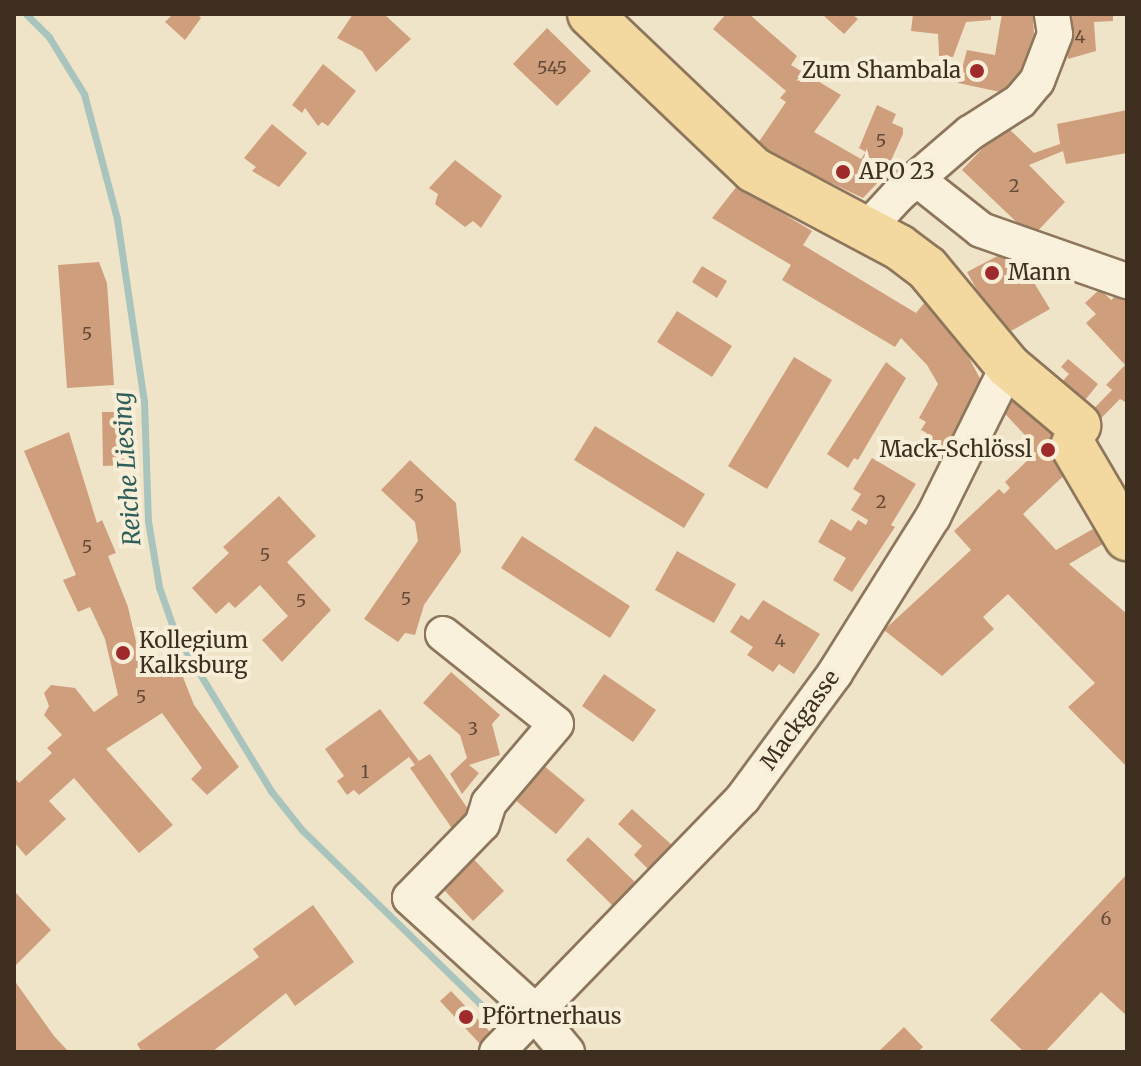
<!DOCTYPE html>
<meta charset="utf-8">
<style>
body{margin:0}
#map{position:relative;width:1141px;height:1066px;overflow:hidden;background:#f0e4c8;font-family:Merriweather,serif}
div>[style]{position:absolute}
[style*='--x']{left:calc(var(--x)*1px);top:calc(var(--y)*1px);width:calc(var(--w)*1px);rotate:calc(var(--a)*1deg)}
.stream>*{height:7px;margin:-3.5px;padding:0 3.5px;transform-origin:3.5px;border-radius:3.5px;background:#a9c4bc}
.building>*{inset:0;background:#cf9f7d}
.roads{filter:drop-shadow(2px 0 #8d765c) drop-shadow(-2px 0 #8d765c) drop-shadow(0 2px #8d765c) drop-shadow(0 -2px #8d765c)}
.minor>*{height:34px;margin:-17px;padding:0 17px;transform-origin:17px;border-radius:17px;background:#faf1dc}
.major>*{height:44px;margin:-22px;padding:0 22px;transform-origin:22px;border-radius:22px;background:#f3d9a0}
.dots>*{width:22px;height:22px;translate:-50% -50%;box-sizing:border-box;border:4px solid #f7eed8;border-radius:50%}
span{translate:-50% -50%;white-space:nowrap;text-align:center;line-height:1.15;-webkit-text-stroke:8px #f7eed8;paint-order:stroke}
.number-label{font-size:18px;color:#624a37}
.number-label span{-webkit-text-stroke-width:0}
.poi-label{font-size:22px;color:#3d2e20}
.right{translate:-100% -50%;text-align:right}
.left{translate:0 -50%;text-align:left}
.street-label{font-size:22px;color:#3d2e20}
.water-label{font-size:24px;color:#2f5d5a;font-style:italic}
.frame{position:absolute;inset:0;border:16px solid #3d2e20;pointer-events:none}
</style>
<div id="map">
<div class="stream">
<i style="--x:26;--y:14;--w:33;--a:45"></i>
<i style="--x:49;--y:37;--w:67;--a:58.4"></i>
<i style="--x:84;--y:94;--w:129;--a:75.2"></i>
<i style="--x:117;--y:219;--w:184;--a:81.6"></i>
<i style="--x:144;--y:401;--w:120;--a:88.1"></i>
<i style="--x:148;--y:521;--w:67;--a:80.5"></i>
<i style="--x:159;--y:587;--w:49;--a:70.8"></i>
<i style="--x:175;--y:633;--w:185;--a:58.7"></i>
<i style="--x:271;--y:791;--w:50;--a:51.5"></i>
<i style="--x:302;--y:830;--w:286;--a:44.3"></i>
</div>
<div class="building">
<i style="clip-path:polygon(173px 14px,197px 14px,201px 18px,185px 40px,165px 22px)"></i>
<i style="clip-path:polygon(353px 14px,384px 14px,411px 39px,376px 72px,362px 51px,337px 38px)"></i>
<i style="clip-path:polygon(726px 14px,749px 14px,797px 56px,791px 65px,841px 95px,814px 132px,861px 159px,866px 152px,859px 148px,877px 105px,896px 114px,892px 123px,903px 128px,903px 134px,884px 176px,863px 198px,806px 171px,803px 178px,756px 146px,786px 102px,780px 98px,786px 91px,713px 29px)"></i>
<i style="clip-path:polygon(852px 14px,858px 19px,844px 34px,824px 16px)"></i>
<i style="clip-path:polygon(913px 14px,991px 14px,991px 20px,966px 22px,953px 57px,939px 56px,938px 34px,911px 31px)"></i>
<i style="clip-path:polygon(1002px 14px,1033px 14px,1034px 35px,1019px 96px,958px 83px,967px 50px,995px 55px)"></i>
<i style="clip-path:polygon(1064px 14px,1113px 14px,1113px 21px,1094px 22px,1096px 51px,1068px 59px)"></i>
<i style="clip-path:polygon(547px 28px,591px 71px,557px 106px,513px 64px)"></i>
<i style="clip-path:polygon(323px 64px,356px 91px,328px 126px,322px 122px,318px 126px,305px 108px,302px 113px,292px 105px)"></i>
<i style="clip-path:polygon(1127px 110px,1127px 153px,1066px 164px,1063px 151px,1029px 165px,1065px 202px,1032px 237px,962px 170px,1005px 125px,1034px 153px,1060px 144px,1057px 124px)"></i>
<i style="clip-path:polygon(272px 124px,307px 153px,279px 187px,252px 171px,256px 167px,244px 158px)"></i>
<i style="clip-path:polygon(455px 160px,502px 196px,481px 228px,473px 221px,465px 227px,435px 204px,438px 194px,429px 188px)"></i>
<i style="clip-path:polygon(737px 186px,812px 231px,803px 245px,916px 313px,925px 302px,960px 341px,984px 386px,941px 463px,918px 450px,927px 433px,921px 430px,926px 422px,919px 418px,938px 384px,927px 365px,901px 338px,895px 347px,782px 280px,791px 265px,712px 218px)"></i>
<i style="clip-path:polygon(1005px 252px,1018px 260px,1014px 267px,1021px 281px,1033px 281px,1050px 309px,1002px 336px,967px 272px)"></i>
<i style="clip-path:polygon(99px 262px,107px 283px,114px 385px,67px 388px,58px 265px)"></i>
<i style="clip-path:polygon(702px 266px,727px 281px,717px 298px,692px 282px)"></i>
<i style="clip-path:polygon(1100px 289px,1111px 300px,1122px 290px,1127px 295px,1127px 403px,1120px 399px,1065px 455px,1072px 468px,1023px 514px,1056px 550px,1100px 525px,1108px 541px,1069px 564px,1127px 614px,1127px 767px,1068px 707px,1095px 683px,1008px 594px,983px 617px,994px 629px,942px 676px,884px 630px,971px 550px,954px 531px,999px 489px,1004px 494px,1010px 488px,1005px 482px,1029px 459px,1023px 453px,1033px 444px,998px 406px,1013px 391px,1060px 443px,1112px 390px,1106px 385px,1125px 365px,1086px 323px,1096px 314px,1085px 303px)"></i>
<i style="clip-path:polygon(677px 311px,732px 346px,712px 377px,657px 342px)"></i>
<i style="clip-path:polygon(794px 357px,832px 380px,767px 489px,728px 466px)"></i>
<i style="clip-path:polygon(1068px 359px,1098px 384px,1078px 409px,1059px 385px,1069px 374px,1061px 367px)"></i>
<i style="clip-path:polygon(886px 362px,906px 378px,858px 460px,854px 458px,848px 468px,827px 454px)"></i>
<i style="clip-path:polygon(102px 412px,124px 412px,126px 465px,103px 466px)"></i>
<i style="clip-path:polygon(595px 426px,705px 494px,684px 528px,574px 460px)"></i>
<i style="clip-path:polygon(69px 432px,97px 523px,102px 520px,116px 553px,108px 556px,128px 607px,144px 676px,179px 667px,194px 705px,239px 767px,207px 795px,191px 779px,202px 768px,162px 713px,106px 749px,173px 825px,139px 853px,74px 778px,49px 801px,66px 819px,26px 856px,14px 842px,14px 777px,19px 783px,52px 753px,47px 748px,62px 735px,44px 715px,49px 706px,44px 693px,51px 685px,75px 688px,94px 712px,118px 695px,105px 639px,90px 607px,78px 612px,63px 580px,76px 575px,24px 451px)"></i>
<i style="clip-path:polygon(872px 458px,916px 484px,891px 525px,895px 527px,852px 592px,833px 580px,846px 558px,818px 542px,831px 519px,851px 531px,858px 520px,866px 525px,868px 520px,851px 510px,861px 494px,853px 489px)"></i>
<i style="clip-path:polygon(410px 460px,456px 503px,461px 552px,424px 605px,415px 635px,405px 633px,398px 642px,364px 619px,418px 541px,415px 522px,381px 490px)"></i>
<i style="clip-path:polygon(279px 496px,316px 536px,287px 562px,331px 610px,282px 662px,262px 640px,288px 616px,260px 585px,235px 608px,229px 602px,216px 614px,192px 588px,229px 553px,223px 547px)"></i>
<i style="clip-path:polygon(522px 536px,630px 606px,610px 638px,501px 568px)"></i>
<i style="clip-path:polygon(677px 551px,736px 584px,714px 623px,655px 590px)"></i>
<i style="clip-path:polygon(763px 600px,820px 634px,794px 674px,779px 664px,773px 672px,747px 655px,753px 647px,730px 632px,741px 615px,749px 620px)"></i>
<i style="clip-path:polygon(451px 672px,500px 715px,492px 724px,500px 755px,469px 765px,479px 773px,462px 794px,450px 774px,467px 758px,460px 735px,423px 703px)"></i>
<i style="clip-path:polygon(604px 674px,656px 710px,633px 742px,582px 706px)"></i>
<i style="clip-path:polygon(380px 709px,419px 761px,430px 754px,475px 819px,458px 837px,410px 768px,415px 765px,409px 757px,359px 795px,354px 790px,347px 795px,337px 781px,344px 776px,325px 749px)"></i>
<i style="clip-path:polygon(543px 765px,585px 800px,556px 834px,514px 799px)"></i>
<i style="clip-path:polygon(632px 809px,673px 846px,649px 870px,634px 855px,642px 846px,618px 824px)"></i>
<i style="clip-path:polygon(588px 837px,636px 883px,613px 906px,566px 860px)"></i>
<i style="clip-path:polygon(464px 849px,504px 891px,473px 921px,433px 878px)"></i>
<i style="clip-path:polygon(1127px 874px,1127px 1016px,1101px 992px,1045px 1052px,1024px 1052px,990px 1020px)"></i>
<i style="clip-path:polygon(14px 891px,51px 930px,14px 967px)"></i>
<i style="clip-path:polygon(313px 905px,354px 962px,295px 1006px,286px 993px,212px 1052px,142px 1052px,137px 1044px,259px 957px,253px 949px)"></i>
<i style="clip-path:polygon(14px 980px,54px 1036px,69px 1052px,14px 1052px)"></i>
<i style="clip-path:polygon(451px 991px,492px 1034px,480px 1044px,440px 1001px)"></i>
<i style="clip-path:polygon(904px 1027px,923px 1047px,918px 1052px,878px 1052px)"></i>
</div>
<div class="roads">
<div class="minor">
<i style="--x:918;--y:180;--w:80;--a:38.4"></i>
<i style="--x:981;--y:230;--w:155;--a:19.3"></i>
<i style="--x:864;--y:232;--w:52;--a:-47.4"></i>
<i style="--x:899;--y:194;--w:94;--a:-40.7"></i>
<i style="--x:970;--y:133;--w:59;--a:-32.6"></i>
<i style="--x:1020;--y:101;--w:26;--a:-50"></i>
<i style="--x:1037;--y:81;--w:50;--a:-69"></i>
<i style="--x:1055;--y:34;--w:20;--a:-99"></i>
<i style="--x:443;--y:634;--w:144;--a:38.5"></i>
<i style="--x:556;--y:724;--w:104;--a:130.3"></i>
<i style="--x:489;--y:803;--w:22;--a:108"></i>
<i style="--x:482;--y:824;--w:103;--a:134.2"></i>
<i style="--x:410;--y:898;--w:156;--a:42.2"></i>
<i style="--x:526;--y:1003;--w:64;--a:50.1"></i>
<i style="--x:497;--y:1052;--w:354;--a:-45.9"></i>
<i style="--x:743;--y:798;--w:155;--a:-53.6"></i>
<i style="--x:835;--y:673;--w:184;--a:-57.9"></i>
<i style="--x:933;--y:517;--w:169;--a:-63.6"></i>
</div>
<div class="major">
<i style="--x:590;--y:14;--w:226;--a:43.6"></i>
<i style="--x:754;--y:170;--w:164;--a:28"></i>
<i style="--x:899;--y:247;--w:35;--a:37"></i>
<i style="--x:927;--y:268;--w:127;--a:50.4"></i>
<i style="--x:1008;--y:366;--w:92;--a:40.1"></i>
<i style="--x:1073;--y:446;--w:107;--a:59.6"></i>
</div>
</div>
<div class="dots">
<i style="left:977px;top:71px;background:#9e2a2b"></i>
<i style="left:843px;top:172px;background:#9e2a2b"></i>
<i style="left:992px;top:273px;background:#9e2a2b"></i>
<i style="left:1048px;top:450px;background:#9e2a2b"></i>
<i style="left:123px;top:653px;background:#9e2a2b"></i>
<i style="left:466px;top:1017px;background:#9e2a2b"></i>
</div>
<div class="number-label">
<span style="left:1080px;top:37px">4</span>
<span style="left:552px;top:68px">545</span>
<span style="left:881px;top:141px">5</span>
<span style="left:1014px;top:186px">2</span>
<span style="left:87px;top:334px">5</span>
<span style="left:419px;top:496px">5</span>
<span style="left:881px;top:502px">2</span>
<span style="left:87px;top:547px">5</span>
<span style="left:265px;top:555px">5</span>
<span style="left:406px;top:599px">5</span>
<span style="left:301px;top:601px">5</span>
<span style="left:780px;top:641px">4</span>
<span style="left:141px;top:697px">5</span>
<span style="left:473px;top:729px">3</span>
<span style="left:365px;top:772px">1</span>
<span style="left:1106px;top:919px">6</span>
</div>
<div class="poi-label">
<span class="right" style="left:961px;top:71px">Zum Shambala</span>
<span class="left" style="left:859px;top:172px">APO 23</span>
<span class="left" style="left:1008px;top:273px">Mann</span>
<span class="right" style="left:1032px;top:450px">Mack-Schlössl</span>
<span class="left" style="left:139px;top:653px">Kollegium<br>Kalksburg</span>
<span class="left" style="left:482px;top:1017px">Pförtnerhaus</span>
</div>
<div class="street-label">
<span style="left:800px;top:720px;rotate:-54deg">Mackgasse</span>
</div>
<div class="water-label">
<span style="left:127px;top:469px;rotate:-94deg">Reiche Liesing</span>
</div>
<div class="frame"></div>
</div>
